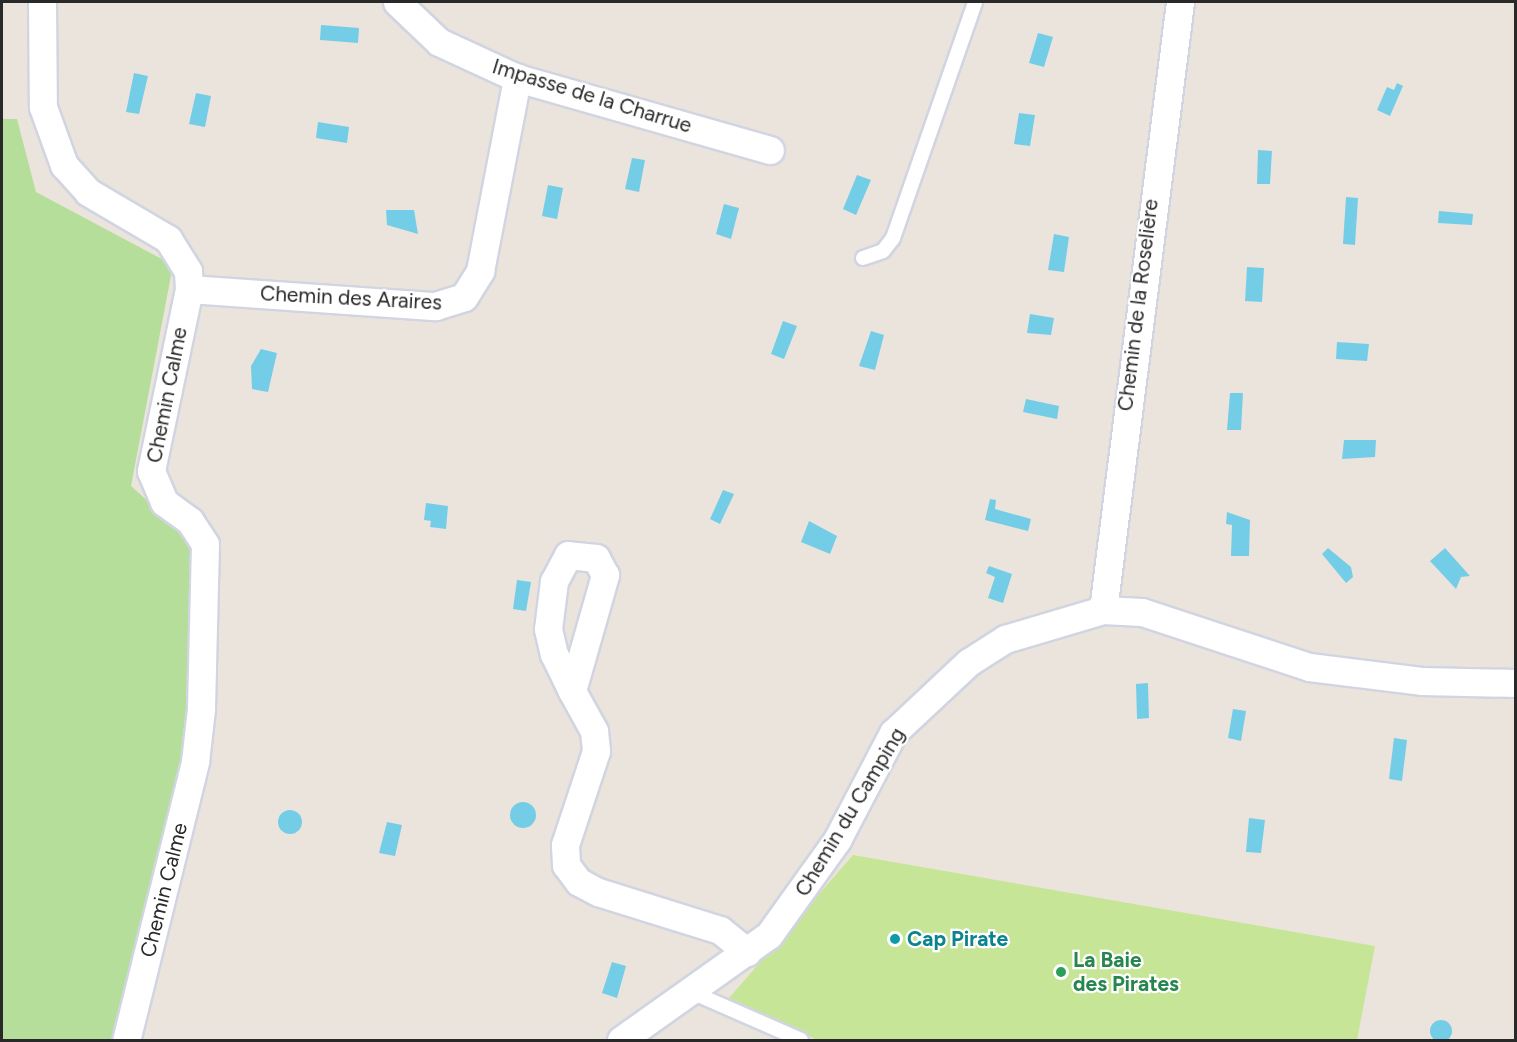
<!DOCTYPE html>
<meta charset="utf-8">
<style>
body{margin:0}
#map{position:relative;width:1517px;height:1042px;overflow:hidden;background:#ebe4dc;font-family:Figtree,sans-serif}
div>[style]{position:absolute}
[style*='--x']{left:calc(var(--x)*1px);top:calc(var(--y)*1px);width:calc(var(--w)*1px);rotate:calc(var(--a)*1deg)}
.green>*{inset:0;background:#b5de9b}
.pitch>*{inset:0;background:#c7e597}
.water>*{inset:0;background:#74cde7}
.round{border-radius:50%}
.roads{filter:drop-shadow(2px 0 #d1d5e1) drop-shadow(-2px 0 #d1d5e1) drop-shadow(0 2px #d1d5e1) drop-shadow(0 -2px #d1d5e1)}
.lane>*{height:14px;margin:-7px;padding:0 7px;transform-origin:7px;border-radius:7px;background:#fff}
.street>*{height:27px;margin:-13.5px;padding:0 13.5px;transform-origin:13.5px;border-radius:13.5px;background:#fff}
.dots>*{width:16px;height:16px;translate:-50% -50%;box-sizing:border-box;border:3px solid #fff;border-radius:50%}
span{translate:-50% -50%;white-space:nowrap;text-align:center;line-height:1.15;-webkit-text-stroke:4.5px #fff;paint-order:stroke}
.street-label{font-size:21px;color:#292929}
.culture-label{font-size:21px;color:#0d838f;font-weight:700}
.left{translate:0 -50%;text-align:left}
.leisure-label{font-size:21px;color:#27864d;font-weight:700}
.frame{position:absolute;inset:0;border:3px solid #292929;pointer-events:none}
</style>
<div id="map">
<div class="green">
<i style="clip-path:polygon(2px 119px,17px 119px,36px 192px,173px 265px,131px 486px,193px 542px,188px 741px,114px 1040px,2px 1040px)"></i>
</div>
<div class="pitch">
<i style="clip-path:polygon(853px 855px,1375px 946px,1357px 1040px,817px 1040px,729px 998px)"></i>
</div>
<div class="water">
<i style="clip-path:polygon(321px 25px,359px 28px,358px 43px,320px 40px)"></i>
<i style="clip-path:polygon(1038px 33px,1053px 37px,1044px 67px,1029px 63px)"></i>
<i style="clip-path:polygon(134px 73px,148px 76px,139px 114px,126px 112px)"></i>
<i style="clip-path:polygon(1397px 83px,1403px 86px,1390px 116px,1377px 110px,1387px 87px,1394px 90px)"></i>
<i style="clip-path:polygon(196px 93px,211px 96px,205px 127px,189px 124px)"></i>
<i style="clip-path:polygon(1019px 113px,1035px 115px,1030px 146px,1014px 144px)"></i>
<i style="clip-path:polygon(318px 122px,349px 127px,347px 143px,316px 138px)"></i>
<i style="clip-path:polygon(1258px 150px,1272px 151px,1270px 184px,1257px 184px)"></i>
<i style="clip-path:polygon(632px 158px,645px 160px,639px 192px,625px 189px)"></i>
<i style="clip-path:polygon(857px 175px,871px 180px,856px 215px,843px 209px)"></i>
<i style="clip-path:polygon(548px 185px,563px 188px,557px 219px,542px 216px)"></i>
<i style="clip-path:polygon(1346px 197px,1358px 198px,1355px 245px,1343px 244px)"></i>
<i style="clip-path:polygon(724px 204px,739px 208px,731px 239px,716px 234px)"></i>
<i style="clip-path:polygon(386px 210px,414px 210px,418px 234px,387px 225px)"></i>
<i style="clip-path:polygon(1439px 211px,1473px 214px,1472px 225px,1438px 223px)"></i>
<i style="clip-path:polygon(1054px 234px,1069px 237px,1064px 272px,1048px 270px)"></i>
<i style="clip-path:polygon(1247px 267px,1264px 268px,1262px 302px,1245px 301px)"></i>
<i style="clip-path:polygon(1030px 314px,1054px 318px,1051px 335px,1027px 333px)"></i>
<i style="clip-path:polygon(783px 321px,797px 326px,784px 359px,771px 354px)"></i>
<i style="clip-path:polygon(871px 331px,884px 335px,875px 370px,859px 366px)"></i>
<i style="clip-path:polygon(1337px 342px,1369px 344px,1367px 361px,1336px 359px)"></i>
<i style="clip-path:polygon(261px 349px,277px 353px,268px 392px,252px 389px,251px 366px)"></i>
<i style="clip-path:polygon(1230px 393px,1243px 393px,1241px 430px,1227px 430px)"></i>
<i style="clip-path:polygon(1026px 399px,1059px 406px,1057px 419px,1023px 412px)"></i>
<i style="clip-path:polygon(1344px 440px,1376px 440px,1375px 457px,1342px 459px)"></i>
<i style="clip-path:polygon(723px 490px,734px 494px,720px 524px,710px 519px)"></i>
<i style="clip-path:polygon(990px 499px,996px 500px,995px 509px,1031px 519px,1028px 531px,985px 520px)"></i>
<i style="clip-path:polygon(426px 503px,448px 506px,446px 529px,430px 527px,431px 521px,424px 520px)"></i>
<i style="clip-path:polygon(1227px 512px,1250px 520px,1249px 556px,1231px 556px,1232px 525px,1226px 524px)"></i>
<i style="clip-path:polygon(809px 521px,837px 536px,830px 554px,801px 542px)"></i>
<i style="clip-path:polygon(1328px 548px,1351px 567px,1353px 577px,1346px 583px,1322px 554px)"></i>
<i style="clip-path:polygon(1445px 548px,1470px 576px,1461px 577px,1456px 589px,1430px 561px)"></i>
<i style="clip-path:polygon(989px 566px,1012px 574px,1003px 603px,988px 598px,995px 577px,986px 573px)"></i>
<i style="clip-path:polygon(517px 580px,531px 582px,526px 611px,513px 609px)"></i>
<i style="clip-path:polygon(1148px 683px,1149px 718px,1137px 719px,1136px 684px)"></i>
<i style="clip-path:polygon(1233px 709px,1246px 711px,1241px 741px,1228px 738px)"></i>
<i style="clip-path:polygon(1394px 738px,1407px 740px,1402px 781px,1389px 779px)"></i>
<i class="round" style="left:510px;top:802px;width:26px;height:26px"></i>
<i class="round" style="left:278px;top:810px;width:24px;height:24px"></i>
<i style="clip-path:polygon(1249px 818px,1265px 820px,1261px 853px,1246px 852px)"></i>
<i style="clip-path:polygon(387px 822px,402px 825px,395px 856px,379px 853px)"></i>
<i style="clip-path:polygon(612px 962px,626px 966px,617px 998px,602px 993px)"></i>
<i class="round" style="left:1430px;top:1020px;width:22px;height:22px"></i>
</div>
<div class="roads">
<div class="lane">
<i style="--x:863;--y:258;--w:21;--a:-19"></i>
<i style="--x:883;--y:251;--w:16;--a:-52"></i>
<i style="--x:893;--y:238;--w:250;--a:-70.8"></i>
<i style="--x:689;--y:991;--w:122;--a:23.6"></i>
</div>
<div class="street">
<i style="--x:42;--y:2;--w:105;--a:89.5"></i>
<i style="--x:43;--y:107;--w:62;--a:70.1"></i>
<i style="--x:64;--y:165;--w:36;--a:48"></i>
<i style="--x:88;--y:192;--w:93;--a:30.4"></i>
<i style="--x:168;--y:239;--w:38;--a:58"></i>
<i style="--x:188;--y:271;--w:18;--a:87"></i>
<i style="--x:189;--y:289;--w:186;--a:101.8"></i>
<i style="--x:151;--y:471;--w:34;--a:67"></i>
<i style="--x:164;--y:502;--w:32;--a:36"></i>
<i style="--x:190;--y:521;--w:27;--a:57"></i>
<i style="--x:205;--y:544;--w:165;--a:91.4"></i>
<i style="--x:201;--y:709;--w:53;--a:96.5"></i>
<i style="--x:195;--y:762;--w:286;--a:103.9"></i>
<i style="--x:397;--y:2;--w:58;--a:43.6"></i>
<i style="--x:439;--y:42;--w:86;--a:24.8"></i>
<i style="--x:517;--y:78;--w:263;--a:15.9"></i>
<i style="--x:189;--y:289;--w:247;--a:4"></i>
<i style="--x:435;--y:306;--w:30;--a:-17"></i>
<i style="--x:464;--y:297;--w:31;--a:-58"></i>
<i style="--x:480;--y:271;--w:197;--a:-79.1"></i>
<i style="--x:1103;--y:610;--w:613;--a:-82.78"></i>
<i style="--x:572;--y:691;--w:121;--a:-74.1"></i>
<i style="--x:605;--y:575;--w:19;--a:-118"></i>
<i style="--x:596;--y:558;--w:28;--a:-174"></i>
<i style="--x:568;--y:555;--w:30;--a:118"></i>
<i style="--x:554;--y:581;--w:48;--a:97.1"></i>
<i style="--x:548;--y:629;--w:26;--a:77"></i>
<i style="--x:554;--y:654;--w:41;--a:64.1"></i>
<i style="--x:572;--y:691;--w:46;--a:61.2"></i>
<i style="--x:594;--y:731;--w:20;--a:84"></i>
<i style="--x:596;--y:751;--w:99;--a:108.3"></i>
<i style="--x:565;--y:845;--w:20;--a:87"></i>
<i style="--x:566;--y:865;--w:21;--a:53"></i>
<i style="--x:579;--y:882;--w:21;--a:28"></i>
<i style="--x:598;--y:892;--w:128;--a:17.3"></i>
<i style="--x:720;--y:930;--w:35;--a:39"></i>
<i style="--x:621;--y:1040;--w:181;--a:-35.4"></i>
<i style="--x:769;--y:935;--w:117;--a:-54.4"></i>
<i style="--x:837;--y:840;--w:121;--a:-62.4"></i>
<i style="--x:893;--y:733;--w:104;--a:-43.1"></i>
<i style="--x:969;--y:662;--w:43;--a:-32.6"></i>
<i style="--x:1005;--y:639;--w:102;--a:-16.5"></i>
<i style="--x:1103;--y:610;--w:39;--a:3"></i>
<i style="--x:1142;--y:612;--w:176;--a:18.2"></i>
<i style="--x:1309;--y:667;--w:113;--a:7.1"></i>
<i style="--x:1421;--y:681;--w:95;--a:1.2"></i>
</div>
</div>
<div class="dots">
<i style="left:895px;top:939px;background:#0f9aa8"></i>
<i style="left:1061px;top:972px;background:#2e9e5b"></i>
</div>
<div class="street-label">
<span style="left:592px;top:96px;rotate:17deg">Impasse de la Charrue</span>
<span style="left:351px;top:298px;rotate:3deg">Chemin des Araires</span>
<span style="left:1138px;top:305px;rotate:-83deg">Chemin de la Roselière</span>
<span style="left:167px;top:395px;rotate:-79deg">Chemin Calme</span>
<span style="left:850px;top:812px;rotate:-59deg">Chemin du Camping</span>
<span style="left:164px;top:890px;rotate:-76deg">Chemin Calme</span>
</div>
<div class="culture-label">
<span class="left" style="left:907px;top:939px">Cap Pirate</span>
</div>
<div class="leisure-label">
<span class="left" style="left:1073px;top:972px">La Baie<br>des Pirates</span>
</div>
<div class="frame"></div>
</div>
